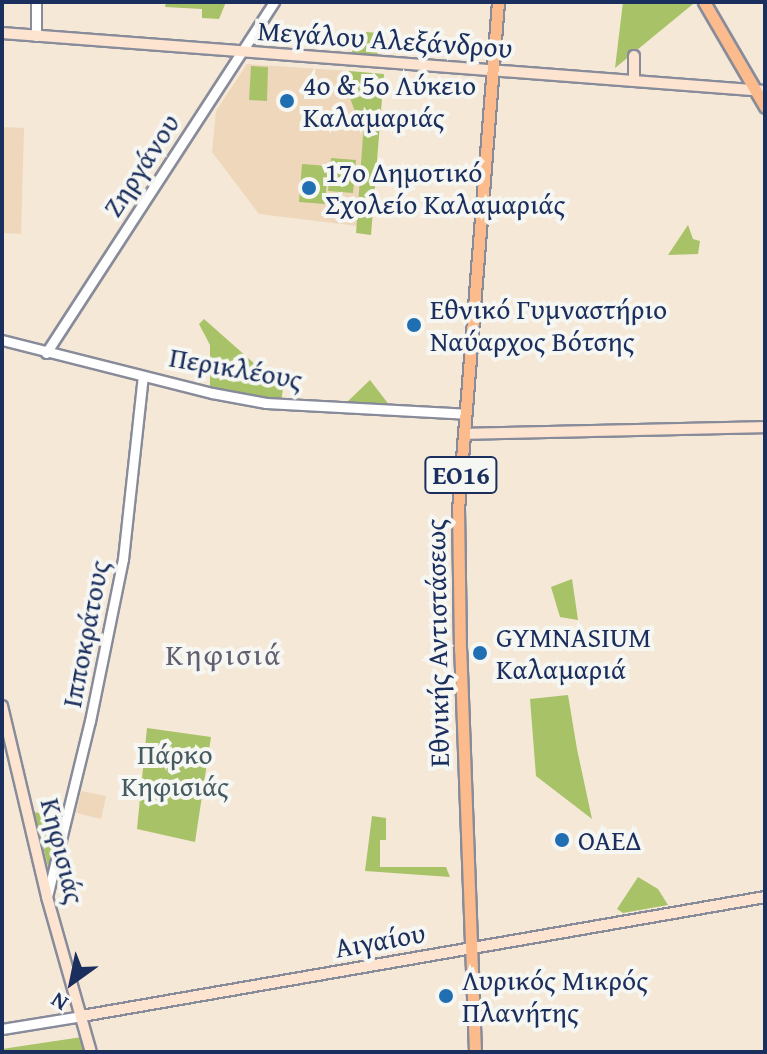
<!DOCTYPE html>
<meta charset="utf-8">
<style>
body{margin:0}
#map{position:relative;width:767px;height:1054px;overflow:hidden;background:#f5e8d7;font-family:"Gentium Book Plus",serif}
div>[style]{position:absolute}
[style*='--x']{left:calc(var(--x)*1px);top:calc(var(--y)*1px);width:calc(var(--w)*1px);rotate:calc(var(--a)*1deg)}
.built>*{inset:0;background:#eed7bb}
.green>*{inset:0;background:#a8c268}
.roads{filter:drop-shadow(2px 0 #888c9a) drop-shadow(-2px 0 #888c9a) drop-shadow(0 2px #888c9a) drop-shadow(0 -2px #888c9a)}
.tertiary>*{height:9px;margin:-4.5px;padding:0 4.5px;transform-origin:4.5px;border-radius:4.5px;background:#fff}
.secondary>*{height:10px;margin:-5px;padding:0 5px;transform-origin:5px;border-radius:5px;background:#fde4d1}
.primary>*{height:11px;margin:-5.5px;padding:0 5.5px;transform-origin:5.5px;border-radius:5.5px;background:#fbbb8d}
.dots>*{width:22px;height:22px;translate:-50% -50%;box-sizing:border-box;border:4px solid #f6f6f2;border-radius:50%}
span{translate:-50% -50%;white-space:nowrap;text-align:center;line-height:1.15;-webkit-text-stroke:8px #f6f6f2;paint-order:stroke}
.shield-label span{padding:2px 6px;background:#f6f6f2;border:2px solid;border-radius:6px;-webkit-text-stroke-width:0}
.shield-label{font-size:26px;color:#1b2f5e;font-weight:700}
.street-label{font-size:28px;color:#1b2f5e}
.poi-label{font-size:28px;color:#1b2f5e}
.left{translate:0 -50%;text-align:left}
.park-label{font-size:28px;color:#455b61}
.neighbourhood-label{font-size:30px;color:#625f70;letter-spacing:2px}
.frame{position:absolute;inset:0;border:4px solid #1b2f5e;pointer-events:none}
.north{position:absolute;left:32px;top:942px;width:80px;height:80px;-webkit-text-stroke:6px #f6f6f2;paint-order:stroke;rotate:213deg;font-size:22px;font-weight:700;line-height:32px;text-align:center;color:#1b2f5e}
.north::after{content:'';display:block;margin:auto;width:28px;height:36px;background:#1b2f5e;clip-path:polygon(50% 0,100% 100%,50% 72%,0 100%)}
</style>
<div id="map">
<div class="built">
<i style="clip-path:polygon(247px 64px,349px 71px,347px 90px,358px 120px,364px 120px,357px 226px,259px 214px,212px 152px,216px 111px)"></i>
<i style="clip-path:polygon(2px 127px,24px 128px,21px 234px,2px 233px)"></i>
<i style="clip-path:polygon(81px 791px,106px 796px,101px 819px,76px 813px)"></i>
</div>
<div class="green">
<i style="clip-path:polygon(166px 2px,226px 2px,219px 19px,202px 18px,202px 9px,165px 7px)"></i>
<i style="clip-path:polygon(623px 2px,692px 2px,693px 4px,615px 68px)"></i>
<i style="clip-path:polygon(353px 31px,379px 33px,377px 60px,352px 58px)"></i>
<i style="clip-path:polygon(251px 66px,268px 67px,267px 101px,249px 100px)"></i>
<i style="clip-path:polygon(349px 71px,384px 74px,371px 235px,356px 233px,364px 121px,358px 120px,347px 90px)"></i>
<i style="clip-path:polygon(331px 158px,356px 160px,353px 193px,328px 191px)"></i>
<i style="clip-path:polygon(302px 164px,328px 166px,325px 204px,299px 202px)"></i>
<i style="clip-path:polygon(688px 225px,693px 239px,700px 241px,698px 254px,668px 255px)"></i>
<i style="clip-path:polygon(204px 319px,283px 389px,281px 402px,210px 388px,210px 345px,199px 324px)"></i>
<i style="clip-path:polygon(370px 380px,390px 406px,345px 404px)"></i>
<i style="clip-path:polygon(572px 579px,578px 620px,560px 617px,551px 587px)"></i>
<i style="clip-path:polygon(568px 695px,577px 749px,592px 819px,536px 776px,530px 699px)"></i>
<i style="clip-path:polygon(147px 728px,211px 737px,195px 842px,137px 829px)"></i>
<i style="clip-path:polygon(34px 812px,66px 819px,52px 882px)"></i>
<i style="clip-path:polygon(372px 816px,386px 818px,386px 840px,380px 840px,380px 867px,446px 867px,450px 877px,365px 871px)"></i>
<i style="clip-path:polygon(638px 877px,658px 889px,668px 905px,623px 913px,617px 909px)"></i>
<i style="clip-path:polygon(82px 1037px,85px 1052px,2px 1052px,2px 1049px)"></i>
</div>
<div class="roads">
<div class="tertiary">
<i style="--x:36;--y:36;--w:34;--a:-90"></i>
<i style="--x:2;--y:340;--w:217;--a:14.2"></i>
<i style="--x:212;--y:393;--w:55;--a:10.5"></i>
<i style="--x:266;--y:403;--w:200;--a:3.1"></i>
<i style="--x:46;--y:353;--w:419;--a:-57"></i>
<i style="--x:47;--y:897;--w:181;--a:-76.3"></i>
<i style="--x:90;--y:721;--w:165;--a:-78.5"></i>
<i style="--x:123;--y:559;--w:184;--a:-83.8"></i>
<i style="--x:2;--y:1029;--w:81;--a:-9.2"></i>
</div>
<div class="secondary">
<i style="--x:2;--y:33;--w:765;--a:4.35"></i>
<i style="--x:634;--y:56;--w:25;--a:90"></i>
<i style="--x:464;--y:434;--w:301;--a:-1.3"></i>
<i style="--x:2;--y:706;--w:196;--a:76.7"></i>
<i style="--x:47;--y:897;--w:161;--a:74.2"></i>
<i style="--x:82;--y:1016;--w:693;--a:-9.88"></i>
</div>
<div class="primary">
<i style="--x:704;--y:2;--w:121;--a:59.8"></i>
<i style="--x:475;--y:1052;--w:402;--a:-92.1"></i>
<i style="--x:460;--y:650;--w:140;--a:-90.8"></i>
<i style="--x:458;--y:510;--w:510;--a:-85.5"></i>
</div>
</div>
<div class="dots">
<i style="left:287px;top:101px;background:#1f6fb2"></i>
<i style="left:309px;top:188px;background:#1f6fb2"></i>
<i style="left:414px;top:325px;background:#1f6fb2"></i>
<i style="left:480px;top:653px;background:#1f6fb2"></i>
<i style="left:562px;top:840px;background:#1f6fb2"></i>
<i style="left:446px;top:996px;background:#1f6fb2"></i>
</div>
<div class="shield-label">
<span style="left:461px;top:475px">ΕΟ16</span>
</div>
<div class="street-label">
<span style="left:385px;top:39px;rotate:4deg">Μεγάλου Αλεξάνδρου</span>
<span style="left:141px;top:165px;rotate:-57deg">Ζηργάνου</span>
<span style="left:236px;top:368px;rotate:10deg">Περικλέους</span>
<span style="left:85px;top:634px;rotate:-79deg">Ιπποκράτους</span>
<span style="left:437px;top:643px;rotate:-91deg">Εθνικής Αντιστάσεως</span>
<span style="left:63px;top:851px;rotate:76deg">Κηφισιάς</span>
<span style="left:380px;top:940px;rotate:-10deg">Αιγαίου</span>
</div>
<div class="poi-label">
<span class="left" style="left:303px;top:101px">4ο &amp; 5ο Λύκειο<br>Καλαμαριάς</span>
<span class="left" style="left:325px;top:188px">17ο Δημοτικό<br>Σχολείο Καλαμαριάς</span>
<span class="left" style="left:430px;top:325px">Εθνικό Γυμναστήριο<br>Ναύαρχος Βότσης</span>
<span class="left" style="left:496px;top:653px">GYMNASIUM<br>Καλαμαριά</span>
<span class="left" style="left:578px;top:840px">ΟΑΕΔ</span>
<span class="left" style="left:462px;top:996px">Λυρικός Μικρός<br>Πλανήτης</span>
</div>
<div class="park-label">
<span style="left:175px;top:770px">Πάρκο<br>Κηφισιάς</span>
</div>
<div class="neighbourhood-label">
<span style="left:224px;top:654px">Κηφισιά</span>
</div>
<div class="frame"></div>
<div class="north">N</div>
</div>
